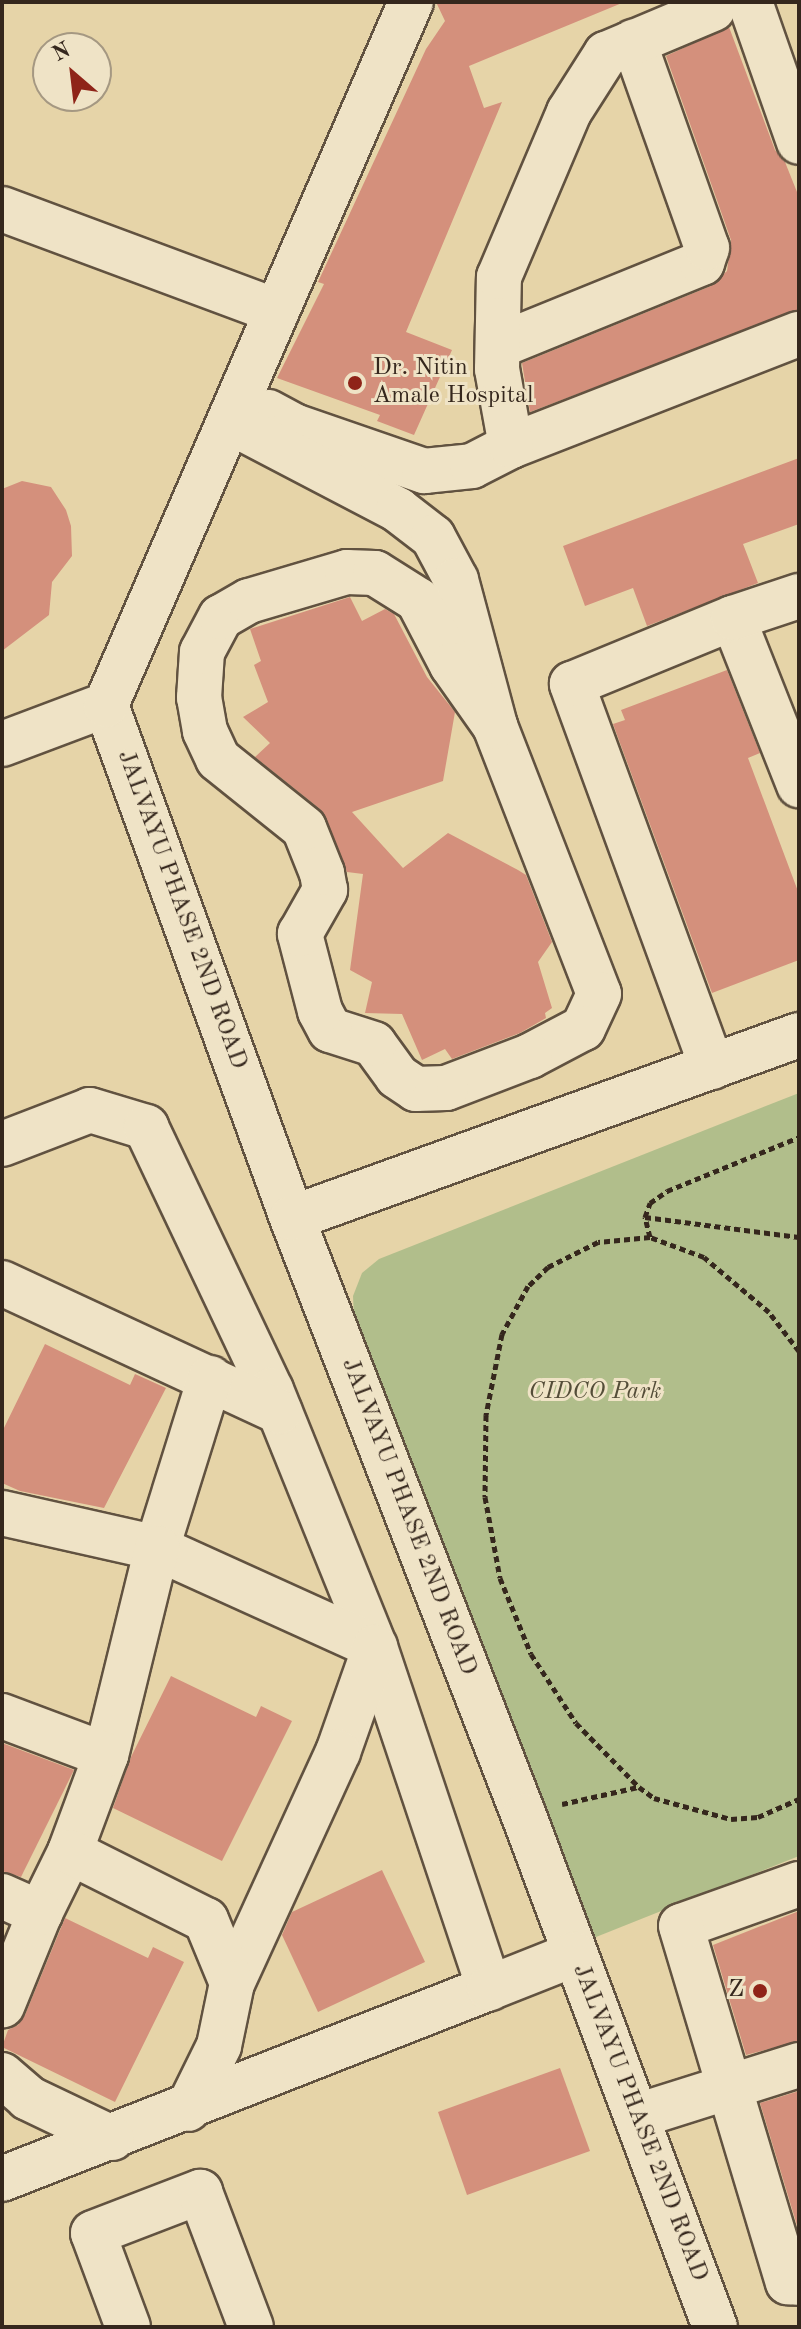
<!DOCTYPE html>
<style>
body{margin:0}
#map{position:relative;width:801px;height:2329px;overflow:hidden;background:#e6d4a8;font-family:"Old Standard TT",serif}
div>[style]{position:absolute}
[style*='--x']{left:calc(var(--x)*1px);top:calc(var(--y)*1px);width:calc(var(--w)*1px);rotate:calc(var(--a)*1deg)}
.green>*{inset:0;background:#b1be8b}
.building>*{inset:0;background:#d4907c}
.path>*{height:5px;margin-top:-2.5px;transform-origin:0;background:repeating-linear-gradient(90deg,#35271d 0 6px,transparent 0 10px)}
.roads{filter:drop-shadow(2px 0 #615240) drop-shadow(-2px 0 #615240) drop-shadow(0 2px #615240) drop-shadow(0 -2px #615240)}
.minor>*{height:44px;margin:-22px;padding:0 22px;transform-origin:22px;border-radius:22px;background:#efe3c6}
.dots>*{width:22px;height:22px;translate:-50% -50%;box-sizing:border-box;border:4px solid #efe3c6;border-radius:50%}
span{translate:-50% -50%;white-space:nowrap;text-align:center;line-height:1.15;-webkit-text-stroke:6px #efe3c6;paint-order:stroke}
.poi-label{font-size:24px;color:#35271d}
.left{translate:0 -50%;text-align:left}
.right{translate:-100% -50%;text-align:right}
.street-label{font-size:24px;color:#35271d}
.park-label{font-size:24px;color:#544d38;font-style:italic}
.frame{position:absolute;inset:0;border:4px solid #35271d;pointer-events:none}
.north{position:absolute;left:32px;top:32px;width:80px;height:80px;box-sizing:border-box;background:#efe3c6;border:2px solid #a59882;border-radius:50%;rotate:332deg;font-size:22px;font-weight:700;line-height:32px;text-align:center;color:#35271d}
.north::after{content:'';display:block;margin:auto;width:28px;height:36px;background:#8f2418;clip-path:polygon(50% 0,100% 100%,50% 72%,0 100%)}
</style>
<div id="map">
<div class="green">
<i style="clip-path:polygon(799px 1093px,799px 1856px,591px 1939px,355px 1338px,353px 1296px,362px 1273px,379px 1259px)"></i>
</div>
<div class="building">
<i style="clip-path:polygon(436px 2px,622px 3px,469px 66px,484px 108px,502px 102px,406px 332px,452px 350px,414px 435px,377px 421px,380px 415px,277px 378px,324px 284px,318px 282px,426px 49px,445px 21px)"></i>
<i style="clip-path:polygon(729px 27px,775px 150px,785px 162px,799px 197px,799px 310px,530px 412px,522px 363px,711px 286px,727px 271px,731px 240px,666px 56px)"></i>
<i style="clip-path:polygon(799px 458px,799px 524px,743px 544px,758px 583px,647px 626px,633px 588px,585px 606px,563px 546px)"></i>
<i style="clip-path:polygon(22px 481px,51px 487px,66px 510px,71px 526px,72px 556px,52px 582px,49px 615px,2px 651px,2px 489px)"></i>
<i style="clip-path:polygon(350px 597px,362px 621px,385px 609px,394px 614px,427px 677px,455px 712px,443px 781px,352px 812px,403px 868px,448px 833px,518px 870px,526px 875px,552px 942px,538px 962px,552px 1008px,545px 1013px,546px 1018px,520px 1033px,452px 1059px,445px 1049px,422px 1060px,402px 1014px,365px 1013px,372px 982px,350px 970px,363px 874px,347px 872px,320px 809px,255px 757px,270px 743px,243px 717px,268px 702px,254px 665px,261px 661px,250px 629px)"></i>
<i style="clip-path:polygon(727px 670px,760px 753px,748px 758px,799px 894px,799px 960px,712px 993px,613px 724px,625px 720px,621px 710px)"></i>
<i style="clip-path:polygon(45px 1344px,130px 1385px,135px 1374px,166px 1388px,104px 1508px,20px 1491px,2px 1483px,2px 1432px)"></i>
<i style="clip-path:polygon(171px 1676px,256px 1717px,261px 1706px,292px 1721px,222px 1861px,113px 1808px,131px 1757px)"></i>
<i style="clip-path:polygon(2px 1743px,74px 1770px,21px 1877px,2px 1871px)"></i>
<i style="clip-path:polygon(382px 1870px,425px 1962px,318px 2012px,282px 1935px,292px 1912px)"></i>
<i style="clip-path:polygon(799px 1911px,799px 2041px,746px 2055px,713px 1945px)"></i>
<i style="clip-path:polygon(65px 1918px,148px 1958px,153px 1947px,184px 1962px,115px 2102px,2px 2047px,8px 2030px,18px 2025px,25px 2015px)"></i>
<i style="clip-path:polygon(560px 2068px,590px 2151px,467px 2195px,438px 2112px)"></i>
<i style="clip-path:polygon(799px 2091px,799px 2232px,760px 2103px)"></i>
</div>
<div class="path">
<i style="--x:645;--y:1217;--w:155;--a:7.4"></i>
<i style="--x:650;--y:1237;--w:21;--a:-104"></i>
<i style="--x:645;--y:1217;--w:15;--a:-70"></i>
<i style="--x:650;--y:1203;--w:21;--a:-35"></i>
<i style="--x:667;--y:1191;--w:143;--a:-22.2"></i>
<i style="--x:799;--y:1351;--w:49;--a:-127.6"></i>
<i style="--x:769;--y:1312;--w:85;--a:-139.8"></i>
<i style="--x:704;--y:1257;--w:58;--a:-159.7"></i>
<i style="--x:650;--y:1237;--w:52;--a:174.5"></i>
<i style="--x:598;--y:1242;--w:56;--a:153.4"></i>
<i style="--x:548;--y:1267;--w:28;--a:136"></i>
<i style="--x:528;--y:1286;--w:55;--a:118.4"></i>
<i style="--x:502;--y:1334;--w:83;--a:101.2"></i>
<i style="--x:486;--y:1415;--w:82;--a:90.7"></i>
<i style="--x:485;--y:1497;--w:82;--a:79.5"></i>
<i style="--x:500;--y:1578;--w:82;--a:67.8"></i>
<i style="--x:531;--y:1654;--w:82;--a:56.9"></i>
<i style="--x:576;--y:1723;--w:90;--a:45.5"></i>
<i style="--x:639;--y:1787;--w:19;--a:36"></i>
<i style="--x:654;--y:1798;--w:80;--a:15.3"></i>
<i style="--x:731;--y:1819;--w:27;--a:-4"></i>
<i style="--x:758;--y:1817;--w:45;--a:-23.7"></i>
<i style="--x:562;--y:1804;--w:78;--a:-12.6"></i>
</div>
<div class="roads">
<div class="minor">
<i style="--x:750;--y:2;--w:148;--a:70.7"></i>
<i style="--x:2;--y:209;--w:293;--a:20.4"></i>
<i style="--x:498;--y:346;--w:220;--a:-22.1"></i>
<i style="--x:702;--y:263;--w:16;--a:-72"></i>
<i style="--x:707;--y:248;--w:219;--a:-109.5"></i>
<i style="--x:268;--y:412;--w:30;--a:28"></i>
<i style="--x:294;--y:426;--w:138;--a:19.1"></i>
<i style="--x:424;--y:471;--w:48;--a:-5.9"></i>
<i style="--x:472;--y:466;--w:44;--a:-27.1"></i>
<i style="--x:511;--y:446;--w:309;--a:-21.3"></i>
<i style="--x:230;--y:422;--w:190;--a:27.6"></i>
<i style="--x:398;--y:510;--w:44;--a:37.6"></i>
<i style="--x:433;--y:537;--w:49;--a:61.9"></i>
<i style="--x:456;--y:580;--w:151;--a:75"></i>
<i style="--x:495;--y:726;--w:287;--a:68.8"></i>
<i style="--x:599;--y:994;--w:38;--a:115"></i>
<i style="--x:583;--y:1028;--w:60;--a:152.2"></i>
<i style="--x:530;--y:1056;--w:90;--a:159.1"></i>
<i style="--x:446;--y:1088;--w:30;--a:178"></i>
<i style="--x:416;--y:1089;--w:23;--a:-146"></i>
<i style="--x:397;--y:1076;--w:39;--a:-126"></i>
<i style="--x:374;--y:1044;--w:46;--a:-162.3"></i>
<i style="--x:330;--y:1030;--w:21;--a:-118"></i>
<i style="--x:320;--y:1011;--w:80;--a:-104.6"></i>
<i style="--x:300;--y:934;--w:51;--a:-60.4"></i>
<i style="--x:325;--y:890;--w:17;--a:-100"></i>
<i style="--x:322;--y:873;--w:48;--a:-111.8"></i>
<i style="--x:304;--y:828;--w:110;--a:-141.3"></i>
<i style="--x:218;--y:759;--w:31;--a:-115"></i>
<i style="--x:205;--y:731;--w:34;--a:-100"></i>
<i style="--x:199;--y:698;--w:46;--a:-86.3"></i>
<i style="--x:202;--y:652;--w:40;--a:-62"></i>
<i style="--x:221;--y:617;--w:32;--a:-30"></i>
<i style="--x:249;--y:601;--w:102;--a:-16.5"></i>
<i style="--x:347;--y:572;--w:28;--a:2"></i>
<i style="--x:375;--y:573;--w:51;--a:32.1"></i>
<i style="--x:418;--y:600;--w:73;--a:62.4"></i>
<i style="--x:452;--y:665;--w:75;--a:54.8"></i>
<i style="--x:511;--y:446;--w:78;--a:-100.3"></i>
<i style="--x:497;--y:369;--w:92;--a:-88.8"></i>
<i style="--x:499;--y:277;--w:179;--a:-67"></i>
<i style="--x:569;--y:112;--w:69;--a:-57.5"></i>
<i style="--x:606;--y:54;--w:116;--a:-22.8"></i>
<i style="--x:733;--y:618;--w:180;--a:68.4"></i>
<i style="--x:106;--y:705;--w:546;--a:70.07"></i>
<i style="--x:292;--y:1218;--w:641;--a:68.8"></i>
<i style="--x:524;--y:1816;--w:546;--a:69.51"></i>
<i style="--x:2;--y:744;--w:111;--a:-20.6"></i>
<i style="--x:106;--y:705;--w:766;--a:-66.55"></i>
<i style="--x:712;--y:1067;--w:408;--a:-110.1"></i>
<i style="--x:572;--y:684;--w:174;--a:-22.3"></i>
<i style="--x:733;--y:618;--w:70;--a:-18.4"></i>
<i style="--x:2;--y:1144;--w:94;--a:-21.1"></i>
<i style="--x:90;--y:1110;--w:59;--a:16.9"></i>
<i style="--x:146;--y:1127;--w:291;--a:64.6"></i>
<i style="--x:271;--y:1390;--w:277;--a:68"></i>
<i style="--x:375;--y:1647;--w:360;--a:71.5"></i>
<i style="--x:489;--y:1988;--w:523;--a:158.59"></i>
<i style="--x:292;--y:1218;--w:539;--a:-19.85"></i>
<i style="--x:2;--y:1283;--w:306;--a:24.9"></i>
<i style="--x:210;--y:1378;--w:178;--a:107.3"></i>
<i style="--x:157;--y:1548;--w:239;--a:24.4"></i>
<i style="--x:375;--y:1647;--w:111;--a:109.4"></i>
<i style="--x:338;--y:1752;--w:254;--a:114.6"></i>
<i style="--x:2;--y:1513;--w:159;--a:12.7"></i>
<i style="--x:157;--y:1548;--w:213;--a:103.8"></i>
<i style="--x:106;--y:1755;--w:103;--a:110.4"></i>
<i style="--x:70;--y:1852;--w:68;--a:116.2"></i>
<i style="--x:40;--y:1913;--w:100;--a:112.2"></i>
<i style="--x:2;--y:1716;--w:111;--a:20.6"></i>
<i style="--x:70;--y:1852;--w:152;--a:26.6"></i>
<i style="--x:206;--y:1920;--w:68;--a:67.6"></i>
<i style="--x:232;--y:1983;--w:64;--a:101.7"></i>
<i style="--x:219;--y:2046;--w:70;--a:116.2"></i>
<i style="--x:799;--y:1884;--w:125;--a:160.4"></i>
<i style="--x:681;--y:1926;--w:372;--a:73.3"></i>
<i style="--x:788;--y:2282;--w:11;--a:5"></i>
<i style="--x:2;--y:1896;--w:42;--a:24.1"></i>
<i style="--x:489;--y:1988;--w:92;--a:-21.6"></i>
<i style="--x:2;--y:2075;--w:35;--a:41"></i>
<i style="--x:28;--y:2098;--w:93;--a:25.5"></i>
<i style="--x:637;--y:2116;--w:170;--a:-17.5"></i>
<i style="--x:128;--y:2327;--w:100;--a:-110.4"></i>
<i style="--x:93;--y:2233;--w:115;--a:-21"></i>
<i style="--x:200;--y:2192;--w:144;--a:69.3"></i>
</div>
</div>
<div class="dots">
<i style="left:355px;top:383px;background:#8f2418"></i>
<i style="left:760px;top:1991px;background:#8f2418"></i>
</div>
<div class="poi-label">
<span class="left" style="left:373px;top:383px">Dr. Nitin<br>Amale Hospital</span>
<span class="right" style="left:744px;top:1991px">Z</span>
</div>
<div class="street-label">
<span style="left:181px;top:910px;rotate:70deg">JALVAYU PHASE 2ND ROAD</span>
<span style="left:408px;top:1517px;rotate:69deg">JALVAYU PHASE 2ND ROAD</span>
<span style="left:639px;top:2123px;rotate:69deg">JALVAYU PHASE 2ND ROAD</span>
</div>
<div class="park-label">
<span style="left:595px;top:1393px">CIDCO Park</span>
</div>
<div class="frame"></div>
<div class="north">N</div>
</div>
